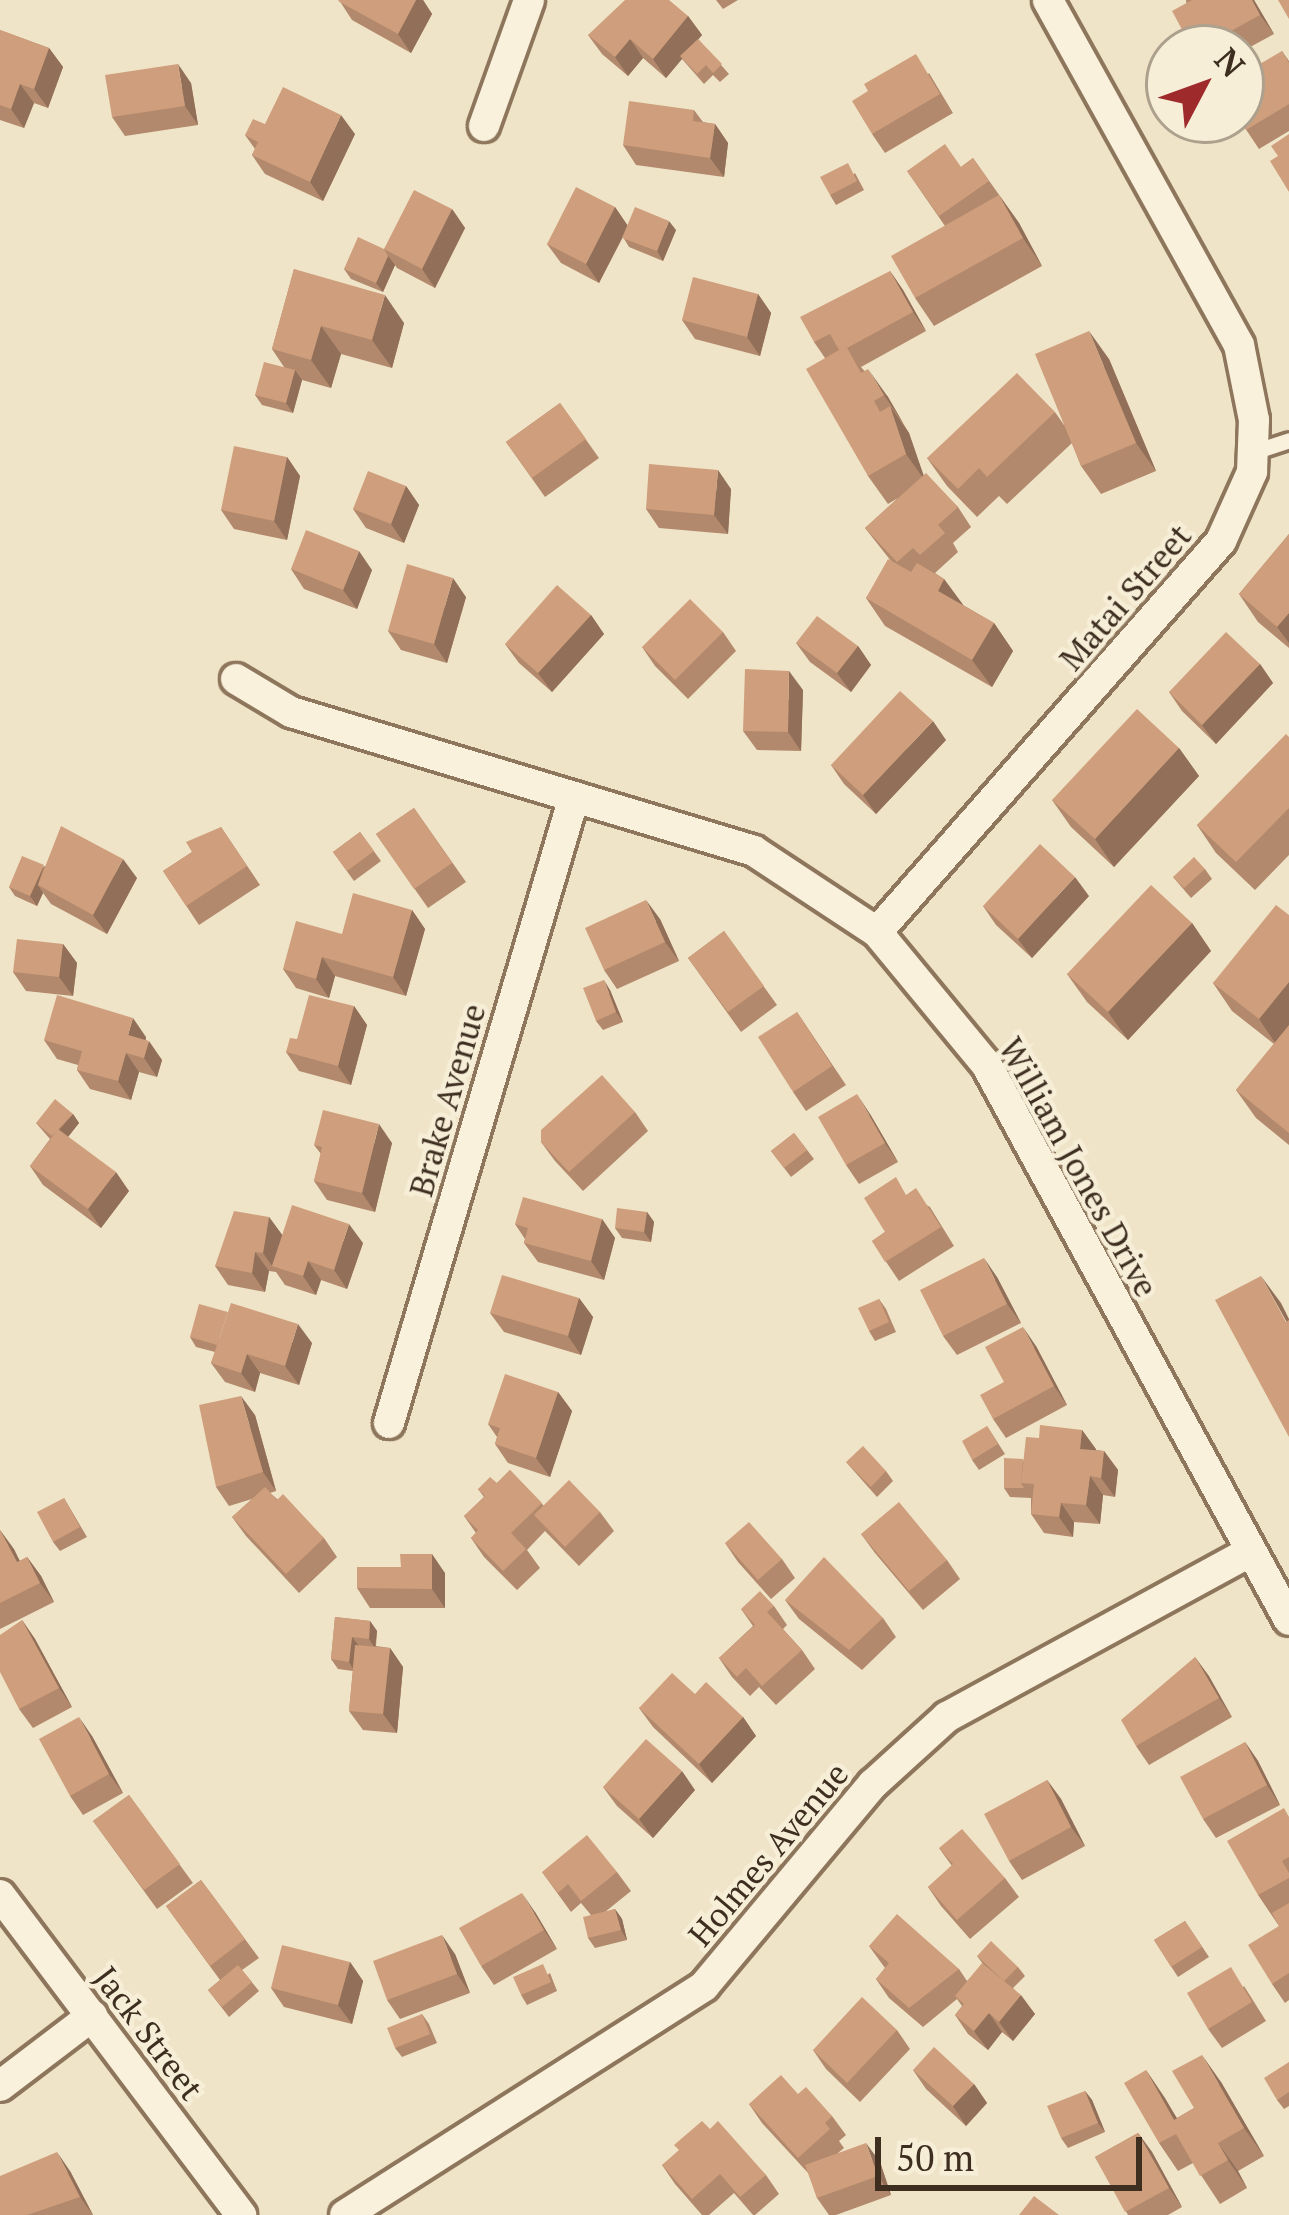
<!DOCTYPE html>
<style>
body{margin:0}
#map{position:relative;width:1289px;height:2215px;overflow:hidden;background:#f0e4c8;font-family:"PT Serif",serif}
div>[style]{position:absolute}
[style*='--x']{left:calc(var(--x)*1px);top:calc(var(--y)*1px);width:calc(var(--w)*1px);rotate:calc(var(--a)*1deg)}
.roads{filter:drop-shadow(3px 0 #8d765c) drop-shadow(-3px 0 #8d765c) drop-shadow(0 3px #8d765c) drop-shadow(0 -3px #8d765c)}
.lane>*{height:15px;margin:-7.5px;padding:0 7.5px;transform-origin:7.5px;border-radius:7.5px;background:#faf1dc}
.street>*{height:30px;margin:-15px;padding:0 15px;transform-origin:15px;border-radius:15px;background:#faf1dc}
.wall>*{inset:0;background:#b2896c}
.shaded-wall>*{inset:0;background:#916f58}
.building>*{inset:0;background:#cf9f7d}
span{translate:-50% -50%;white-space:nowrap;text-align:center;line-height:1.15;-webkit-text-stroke:9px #f7eed8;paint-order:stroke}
.street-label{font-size:33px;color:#3d2e20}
.north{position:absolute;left:1145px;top:24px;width:120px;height:120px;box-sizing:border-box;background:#f7eed8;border:3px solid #ada18e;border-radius:50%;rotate:49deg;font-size:33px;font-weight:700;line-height:48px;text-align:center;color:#3d2e20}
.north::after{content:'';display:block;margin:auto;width:42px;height:54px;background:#9e2a2b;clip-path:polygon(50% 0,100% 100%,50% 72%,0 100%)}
.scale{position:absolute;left:875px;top:2137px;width:267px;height:54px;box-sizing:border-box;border:6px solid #3d2e20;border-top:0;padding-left:15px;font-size:36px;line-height:42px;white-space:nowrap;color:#3d2e20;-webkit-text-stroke:9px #f7eed8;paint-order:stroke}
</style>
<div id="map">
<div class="roads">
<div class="lane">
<i style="--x:1253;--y:452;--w:38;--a:-18"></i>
</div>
<div class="street">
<i style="--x:484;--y:126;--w:134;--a:-70.3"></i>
<i style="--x:236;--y:679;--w:64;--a:31"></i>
<i style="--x:291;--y:712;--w:483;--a:16.7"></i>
<i style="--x:754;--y:851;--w:147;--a:33.4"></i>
<i style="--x:877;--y:932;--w:171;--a:50.5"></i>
<i style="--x:986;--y:1064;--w:633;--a:61.41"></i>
<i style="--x:877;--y:932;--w:521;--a:-48.66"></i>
<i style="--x:1221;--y:541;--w:76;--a:-65.8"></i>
<i style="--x:1252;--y:472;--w:52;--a:-87.8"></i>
<i style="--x:1254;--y:420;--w:76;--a:-101.3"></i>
<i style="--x:1239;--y:345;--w:394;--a:-119"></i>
<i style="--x:389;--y:1423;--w:653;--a:-73.54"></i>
<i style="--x:0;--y:1895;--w:401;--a:53"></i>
<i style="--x:0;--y:2086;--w:116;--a:-37.3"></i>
<i style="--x:345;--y:2215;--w:426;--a:-32.5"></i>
<i style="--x:704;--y:1986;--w:263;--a:-50.1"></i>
<i style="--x:873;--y:1784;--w:100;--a:-42.2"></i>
<i style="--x:947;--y:1717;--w:346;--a:-28.6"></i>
</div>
</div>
<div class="wall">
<i style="clip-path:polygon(339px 0,423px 0,432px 14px,411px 53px,352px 20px)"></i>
<i style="clip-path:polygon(716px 0,738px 0,723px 9px)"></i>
<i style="clip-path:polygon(1186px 0,1254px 0,1274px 34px,1241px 52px,1241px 48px,1192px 48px)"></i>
<i style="clip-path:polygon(688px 16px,702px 35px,698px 39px,729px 74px,720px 82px,713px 75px,704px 84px,682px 59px,666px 78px,643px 58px,628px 76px,602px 54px,588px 35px)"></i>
<i style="clip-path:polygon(0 30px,49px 48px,63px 67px,48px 108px,34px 103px,24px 128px,0 120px)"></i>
<i style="clip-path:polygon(1282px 51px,1289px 61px,1289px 131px,1259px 149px,1245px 128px,1236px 133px,1227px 120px,1241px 120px)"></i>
<i style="clip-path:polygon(929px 73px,953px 113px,885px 153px,872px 134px)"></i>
<i style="clip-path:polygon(191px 83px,198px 125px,125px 136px,112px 117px)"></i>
<i style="clip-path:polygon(694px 110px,703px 122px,715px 124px,728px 143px,724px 177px,636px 165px,623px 145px)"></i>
<i style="clip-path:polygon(265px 124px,355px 134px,323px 201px,265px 174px,252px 155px,255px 149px,245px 135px)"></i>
<i style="clip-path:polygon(973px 158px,1019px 223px,1042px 266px,934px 326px,915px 298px,945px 226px,907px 171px,961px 167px)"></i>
<i style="clip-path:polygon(855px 173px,864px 190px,836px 205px,830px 195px)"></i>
<i style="clip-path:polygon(615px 207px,627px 225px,676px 230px,663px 261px,629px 247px,623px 237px,599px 283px,561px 263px,547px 244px)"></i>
<i style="clip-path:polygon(452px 209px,465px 228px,435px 288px,397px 268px,395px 265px,383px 292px,351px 279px,344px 269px,384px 249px)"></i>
<i style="clip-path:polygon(294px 269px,404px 323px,392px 368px,341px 354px,331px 388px,302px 380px,293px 413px,262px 405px,255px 395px,284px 367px,272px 349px)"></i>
<i style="clip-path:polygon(890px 271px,903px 290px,926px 331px,861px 367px,888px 397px,903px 423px,909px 433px,923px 475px,958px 507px,971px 527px,953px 543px,958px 552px,935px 573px,944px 579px,963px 605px,994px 623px,1013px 651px,992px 687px,885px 626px,866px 598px,891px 561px,865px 528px,898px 498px,888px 504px,868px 476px,825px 358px,814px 342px)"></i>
<i style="clip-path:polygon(758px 294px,771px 313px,760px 356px,695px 339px,682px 320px)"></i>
<i style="clip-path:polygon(1109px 359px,1156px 471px,1101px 494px,1081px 466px,1072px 443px,1007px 504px,999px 496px,977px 517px,947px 486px,927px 458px,1055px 412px,1064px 425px)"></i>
<i style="clip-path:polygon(560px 403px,599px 458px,545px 497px,506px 442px)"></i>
<i style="clip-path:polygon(287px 457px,300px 476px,287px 540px,234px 529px,221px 510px)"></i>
<i style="clip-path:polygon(406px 486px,419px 505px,404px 543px,366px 528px,353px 509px)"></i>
<i style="clip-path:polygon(731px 489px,728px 534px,659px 528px,646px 509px)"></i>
<i style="clip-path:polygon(1289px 534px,1289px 648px,1258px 622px,1239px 594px)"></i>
<i style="clip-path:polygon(291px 569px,372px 570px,357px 609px,304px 589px)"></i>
<i style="clip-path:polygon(466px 597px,447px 663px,401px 650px,388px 631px)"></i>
<i style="clip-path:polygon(591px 615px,604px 634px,552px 692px,519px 663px,505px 644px)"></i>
<i style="clip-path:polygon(723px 632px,736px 651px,688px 699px,655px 666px,642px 647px)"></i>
<i style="clip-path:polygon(796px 643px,858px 646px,871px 665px,851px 692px,810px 662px)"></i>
<i style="clip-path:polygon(1260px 664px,1273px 683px,1216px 744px,1182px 711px,1169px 692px)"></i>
<i style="clip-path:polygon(803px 690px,801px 751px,757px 750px,743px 731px)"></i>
<i style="clip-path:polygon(1289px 737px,1289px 855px,1255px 890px,1216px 853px,1197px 825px)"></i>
<i style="clip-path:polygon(946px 740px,876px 814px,844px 784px,831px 765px)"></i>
<i style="clip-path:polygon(1179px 748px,1199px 776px,1114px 867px,1071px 827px,1052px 800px)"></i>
<i style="clip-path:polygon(414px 808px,466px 882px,428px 908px,376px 834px)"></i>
<i style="clip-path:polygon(221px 827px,260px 885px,199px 925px,163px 871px,192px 852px)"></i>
<i style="clip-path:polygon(360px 832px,381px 861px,354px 881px,333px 852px)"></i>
<i style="clip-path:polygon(45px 866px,137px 878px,107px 934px,51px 904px,43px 893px,37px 906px,15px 896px,9px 887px)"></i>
<i style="clip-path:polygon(1205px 869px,1212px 879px,1191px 898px,1173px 877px)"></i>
<i style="clip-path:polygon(1089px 896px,1032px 958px,996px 925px,983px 906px)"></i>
<i style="clip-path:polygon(412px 910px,425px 929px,406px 996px,335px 976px,329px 998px,296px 988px,283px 969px,342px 934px)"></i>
<i style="clip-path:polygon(1289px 915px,1289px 1145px,1256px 1118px,1236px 1090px,1274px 1044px,1232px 1011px,1213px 983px)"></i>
<i style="clip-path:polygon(660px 919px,679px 961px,617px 989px,604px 970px)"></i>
<i style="clip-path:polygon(1192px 923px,1211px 951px,1128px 1040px,1087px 1002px,1067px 974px)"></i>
<i style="clip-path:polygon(724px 931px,777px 1005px,741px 1032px,688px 958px)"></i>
<i style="clip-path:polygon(63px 944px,77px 963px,73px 996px,26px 991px,13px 972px)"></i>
<i style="clip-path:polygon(610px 990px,623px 1022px,603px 1030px,596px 1021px)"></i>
<i style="clip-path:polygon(354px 1006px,367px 1025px,351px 1085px,299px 1071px,286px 1052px,297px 1039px)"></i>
<i style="clip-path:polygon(797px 1012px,846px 1085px,806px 1111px,793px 1092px)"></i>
<i style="clip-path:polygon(146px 1037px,146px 1040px,162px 1060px,157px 1077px,139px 1072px,131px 1100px,90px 1089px,77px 1070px,78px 1065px,57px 1059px,44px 1040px)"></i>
<i style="clip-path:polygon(635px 1112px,648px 1131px,583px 1191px,555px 1161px,541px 1142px)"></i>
<i style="clip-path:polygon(73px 1114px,79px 1123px,68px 1137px,129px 1191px,101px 1228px,43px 1185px,30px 1166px,50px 1139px,36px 1123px)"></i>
<i style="clip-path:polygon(870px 1114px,898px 1162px,859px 1184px,846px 1165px)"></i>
<i style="clip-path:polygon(794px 1133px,814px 1159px,791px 1177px,771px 1151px)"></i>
<i style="clip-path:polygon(392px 1143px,375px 1212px,327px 1200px,314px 1181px,321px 1154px,314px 1145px)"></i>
<i style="clip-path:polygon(908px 1194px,930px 1207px,954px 1246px,899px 1281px,872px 1241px,885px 1232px)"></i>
<i style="clip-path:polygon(647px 1212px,654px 1222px,651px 1242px,622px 1238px,615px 1228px)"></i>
<i style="clip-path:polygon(269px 1217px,282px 1235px,363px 1243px,347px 1289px,321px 1280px,316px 1295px,285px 1285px,276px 1272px,269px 1271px,265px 1292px,228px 1285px,215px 1266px)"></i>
<i style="clip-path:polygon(602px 1219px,615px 1238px,604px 1280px,538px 1262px,524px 1243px,525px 1239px,515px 1224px)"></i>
<i style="clip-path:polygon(997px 1277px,1021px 1323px,957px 1355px,943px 1336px)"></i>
<i style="clip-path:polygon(579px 1298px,593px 1317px,581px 1355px,504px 1332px,490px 1313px)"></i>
<i style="clip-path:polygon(879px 1299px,886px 1309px,896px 1332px,875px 1341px,869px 1331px)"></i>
<i style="clip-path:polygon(190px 1337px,312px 1343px,299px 1385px,260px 1373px,255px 1392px,225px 1382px,211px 1363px,215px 1352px,196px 1347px)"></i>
<i style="clip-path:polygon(1036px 1346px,1067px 1405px,1006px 1438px,993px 1419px,1004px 1382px)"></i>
<i style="clip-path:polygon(558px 1392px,572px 1411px,550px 1477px,508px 1463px,495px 1444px,497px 1437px,488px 1424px)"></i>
<i style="clip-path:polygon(255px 1415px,276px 1491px,270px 1493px,324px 1538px,337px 1557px,299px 1593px,246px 1536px,232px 1517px,252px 1499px,229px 1506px,216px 1487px)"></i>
<i style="clip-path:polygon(987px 1426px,1005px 1454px,979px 1470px,972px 1460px)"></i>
<i style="clip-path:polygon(1082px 1430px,1096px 1450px,1104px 1451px,1118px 1470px,1115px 1497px,1103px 1495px,1100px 1524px,1074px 1522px,1073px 1537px,1044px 1533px,1031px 1514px,1031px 1498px,1010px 1497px,1004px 1488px,1039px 1438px)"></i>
<i style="clip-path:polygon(846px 1462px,886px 1471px,893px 1481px,877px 1497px)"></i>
<i style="clip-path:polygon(510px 1470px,544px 1506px,600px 1512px,614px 1531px,579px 1566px,545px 1531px,527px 1550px,540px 1568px,517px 1590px,484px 1557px,471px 1538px,476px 1533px,464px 1516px,484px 1497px,478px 1489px,497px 1483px)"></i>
<i style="clip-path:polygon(64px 1498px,87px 1537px,60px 1551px,53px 1542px)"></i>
<i style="clip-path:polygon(0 1530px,20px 1561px,27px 1557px,41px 1576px,54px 1602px,0 1629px)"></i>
<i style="clip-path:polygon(861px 1534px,947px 1560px,960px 1579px,923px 1610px,875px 1553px)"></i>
<i style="clip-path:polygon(725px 1543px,782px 1559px,795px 1578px,771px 1599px,738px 1562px)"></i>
<i style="clip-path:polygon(401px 1567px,445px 1573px,445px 1608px,370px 1608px,357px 1588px)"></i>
<i style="clip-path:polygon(785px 1600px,883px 1618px,896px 1637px,862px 1670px,799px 1619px)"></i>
<i style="clip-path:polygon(774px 1606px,787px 1625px,783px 1629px,802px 1650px,815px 1669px,776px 1705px,759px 1687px,750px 1696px,732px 1677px,719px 1658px,753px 1626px,741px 1609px)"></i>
<i style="clip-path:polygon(335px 1617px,370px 1621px,377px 1631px,376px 1646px,390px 1648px,403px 1667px,397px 1733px,363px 1730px,349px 1711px,353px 1671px,338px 1669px,331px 1659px)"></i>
<i style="clip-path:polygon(22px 1620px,35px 1639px,72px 1707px,33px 1728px,19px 1709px)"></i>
<i style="clip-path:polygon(1195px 1657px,1232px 1717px,1149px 1765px,1136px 1746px)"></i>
<i style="clip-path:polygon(695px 1694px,743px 1717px,756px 1736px,712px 1783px,653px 1727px,639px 1708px)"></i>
<i style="clip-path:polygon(92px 1736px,123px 1793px,83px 1815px,70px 1796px)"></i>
<i style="clip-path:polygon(1245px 1742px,1258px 1761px,1280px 1805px,1216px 1838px,1203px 1819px)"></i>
<i style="clip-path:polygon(1047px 1780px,1061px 1799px,1085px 1846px,1022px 1880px,1009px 1861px)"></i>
<i style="clip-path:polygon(603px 1787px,695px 1790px,653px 1838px,617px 1806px)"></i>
<i style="clip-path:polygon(129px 1795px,193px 1883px,157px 1909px,93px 1821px)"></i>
<i style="clip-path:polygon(1289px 1816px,1289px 2000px,1285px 2003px,1272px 1984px,1279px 1926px,1258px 1895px)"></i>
<i style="clip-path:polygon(939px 1848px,1005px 1878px,1019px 1897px,970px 1939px,941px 1906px,928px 1887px,952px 1866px)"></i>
<i style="clip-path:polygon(542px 1872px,617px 1872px,631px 1891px,605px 1912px,615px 1909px,622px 1919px,627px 1940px,595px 1948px,588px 1938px,591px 1915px,581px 1903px,571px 1912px)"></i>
<i style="clip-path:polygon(201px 1880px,259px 1958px,242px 1970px,259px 1991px,229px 2017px,208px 1990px,220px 1980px,166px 1906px)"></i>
<i style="clip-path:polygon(535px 1912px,557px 1949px,494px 1985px,481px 1966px)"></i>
<i style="clip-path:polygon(1185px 1921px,1209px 1957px,1178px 1977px,1154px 1940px)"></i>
<i style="clip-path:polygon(869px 1946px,959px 1969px,967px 1981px,983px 1964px,977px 1956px,1018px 1967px,1025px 1976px,1013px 1988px,1035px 2014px,1013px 2041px,1002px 2032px,988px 2050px,968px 2034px,955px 2015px,962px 2006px,957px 1999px,923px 2027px,889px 1998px,876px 1979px,885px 1968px)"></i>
<i style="clip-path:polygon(455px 1954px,470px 1993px,400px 2019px,387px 2000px)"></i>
<i style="clip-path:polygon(350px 1962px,363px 1981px,352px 2024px,284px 2007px,271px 1988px)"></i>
<i style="clip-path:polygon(550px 1973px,557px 1991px,527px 2005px,521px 1995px)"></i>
<i style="clip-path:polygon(1244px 1986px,1266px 2021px,1222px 2048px,1208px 2029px)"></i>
<i style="clip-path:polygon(422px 2014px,429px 2024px,437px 2043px,402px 2057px,395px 2048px)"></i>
<i style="clip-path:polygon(897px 2030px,910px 2049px,860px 2102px,826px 2069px,813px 2050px)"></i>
<i style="clip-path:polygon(1289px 2062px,1289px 2106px,1284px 2109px,1277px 2100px)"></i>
<i style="clip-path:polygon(913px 2070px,974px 2084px,987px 2103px,966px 2126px,926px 2089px)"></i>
<i style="clip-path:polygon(1146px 2070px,1177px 2118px,1194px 2108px,1221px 2082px,1264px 2156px,1238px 2171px,1247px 2188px,1220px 2204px,1193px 2163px,1178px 2171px,1159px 2143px)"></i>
<i style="clip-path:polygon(1085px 2091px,1092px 2100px,1105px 2132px,1068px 2148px,1061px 2138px)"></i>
<i style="clip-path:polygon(798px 2094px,832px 2116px,846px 2135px,839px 2141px,844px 2148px,838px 2153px,880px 2162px,891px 2195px,836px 2215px,829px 2215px,817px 2198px,809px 2174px,762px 2123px,749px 2104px)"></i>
<i style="clip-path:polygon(710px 2129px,766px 2175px,779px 2194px,755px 2215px,753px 2215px,734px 2193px,709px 2215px,702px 2215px,675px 2184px,662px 2165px)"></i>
<i style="clip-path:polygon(1138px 2133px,1152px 2152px,1182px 2207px,1168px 2215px,1128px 2215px,1095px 2157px)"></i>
<i style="clip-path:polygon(70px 2171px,93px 2215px,0 2215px)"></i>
</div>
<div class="shaded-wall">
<i style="clip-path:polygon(416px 0,423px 0,432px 14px,411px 53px,398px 34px)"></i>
<i style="clip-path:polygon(1252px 0,1254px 0,1274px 34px,1260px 15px)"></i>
<i style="clip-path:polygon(688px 16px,702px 35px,666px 78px,653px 59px)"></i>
<i style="clip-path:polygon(630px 39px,643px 58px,628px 76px,615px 57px)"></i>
<i style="clip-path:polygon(49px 48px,63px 67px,48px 108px,34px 89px)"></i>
<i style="clip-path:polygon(178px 64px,191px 83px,198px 125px,185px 106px)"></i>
<i style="clip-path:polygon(20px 84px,34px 103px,24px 128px,11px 109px)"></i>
<i style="clip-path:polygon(341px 115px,355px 134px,323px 201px,310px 182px)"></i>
<i style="clip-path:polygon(715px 124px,728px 143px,724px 177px,710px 158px)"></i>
<i style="clip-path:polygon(999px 195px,1019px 223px,1042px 266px,1023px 238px)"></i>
<i style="clip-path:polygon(615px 207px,628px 226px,599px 283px,586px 264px)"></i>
<i style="clip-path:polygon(452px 209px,465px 228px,435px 288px,422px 269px)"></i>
<i style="clip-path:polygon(669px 221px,676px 230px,663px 261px,657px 251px)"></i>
<i style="clip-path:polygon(388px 256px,395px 265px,383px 292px,376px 283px)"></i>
<i style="clip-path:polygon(890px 271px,903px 290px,926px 331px,913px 312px)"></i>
<i style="clip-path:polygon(758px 294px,771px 313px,760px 356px,747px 337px)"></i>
<i style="clip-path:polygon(385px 295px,404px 323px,392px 368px,372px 340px)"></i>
<i style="clip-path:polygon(321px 326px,341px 354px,331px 388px,311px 360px)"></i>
<i style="clip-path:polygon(1089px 331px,1109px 359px,1156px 471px,1136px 443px)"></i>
<i style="clip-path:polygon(868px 369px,888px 397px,903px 423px,884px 395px)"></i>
<i style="clip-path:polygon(295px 370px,302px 380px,293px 413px,286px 403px)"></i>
<i style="clip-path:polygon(890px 406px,909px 433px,926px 482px,906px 454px)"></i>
<i style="clip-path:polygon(287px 457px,300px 476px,287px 540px,274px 521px)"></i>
<i style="clip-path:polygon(718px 470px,731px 489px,728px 534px,714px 515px)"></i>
<i style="clip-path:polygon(406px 486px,419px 505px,404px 543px,391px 524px)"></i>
<i style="clip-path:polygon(359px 551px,372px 570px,357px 609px,343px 590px)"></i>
<i style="clip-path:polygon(453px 578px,466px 597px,447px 663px,434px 644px)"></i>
<i style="clip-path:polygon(944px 579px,964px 606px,938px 591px)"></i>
<i style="clip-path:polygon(1289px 613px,1289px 643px,1277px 627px)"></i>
<i style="clip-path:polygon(591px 615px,604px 634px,552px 692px,538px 673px)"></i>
<i style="clip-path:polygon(994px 623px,1013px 651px,992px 687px,972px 660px)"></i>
<i style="clip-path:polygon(858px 646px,871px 665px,851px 692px,837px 673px)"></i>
<i style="clip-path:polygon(1260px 664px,1273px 683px,1216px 744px,1202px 725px)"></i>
<i style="clip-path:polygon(789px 671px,803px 690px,801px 751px,788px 732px)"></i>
<i style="clip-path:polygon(933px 721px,946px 740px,876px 814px,863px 795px)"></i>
<i style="clip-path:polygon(1179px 748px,1199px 776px,1114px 867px,1095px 839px)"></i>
<i style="clip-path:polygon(123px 859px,137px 878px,107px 934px,93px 915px)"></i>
<i style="clip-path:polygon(44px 865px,38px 885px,43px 893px,37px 906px,30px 896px)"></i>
<i style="clip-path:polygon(1075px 877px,1089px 896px,1032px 958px,1018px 939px)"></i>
<i style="clip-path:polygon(646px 900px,660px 919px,679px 961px,665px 942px)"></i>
<i style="clip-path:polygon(412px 910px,425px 929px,406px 996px,393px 977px)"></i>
<i style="clip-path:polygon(1192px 923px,1211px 951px,1128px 1040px,1108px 1012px)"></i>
<i style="clip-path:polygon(63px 944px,77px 963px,73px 996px,59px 977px)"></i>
<i style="clip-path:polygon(322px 957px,335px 976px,329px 998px,316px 979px)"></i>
<i style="clip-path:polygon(604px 980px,610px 990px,623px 1022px,616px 1012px)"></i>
<i style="clip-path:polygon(1289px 982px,1289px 1034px,1278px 1047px,1259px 1019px)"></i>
<i style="clip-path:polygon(354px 1006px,367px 1025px,351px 1085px,338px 1066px)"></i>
<i style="clip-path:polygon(133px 1018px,146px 1037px,141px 1054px,128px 1035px)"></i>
<i style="clip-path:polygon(149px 1041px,162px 1060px,157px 1077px,144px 1058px)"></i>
<i style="clip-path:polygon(126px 1053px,139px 1072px,131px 1100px,118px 1081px)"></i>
<i style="clip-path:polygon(857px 1094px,870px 1114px,898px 1162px,885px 1143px)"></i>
<i style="clip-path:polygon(73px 1114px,79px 1123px,60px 1147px,53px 1137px)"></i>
<i style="clip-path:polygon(379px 1124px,392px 1143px,375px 1212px,362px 1193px)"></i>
<i style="clip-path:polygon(116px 1172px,129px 1191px,101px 1228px,88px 1209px)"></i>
<i style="clip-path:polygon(647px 1212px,654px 1222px,651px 1242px,644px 1232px)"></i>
<i style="clip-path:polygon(269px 1217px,283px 1236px,272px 1266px,263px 1253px)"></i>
<i style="clip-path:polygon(602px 1219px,615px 1238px,604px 1280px,591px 1261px)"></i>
<i style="clip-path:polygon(349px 1224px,363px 1243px,347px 1289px,334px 1270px)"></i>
<i style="clip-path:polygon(255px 1252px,269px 1271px,265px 1292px,252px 1273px)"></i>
<i style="clip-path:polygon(984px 1258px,997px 1277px,1021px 1323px,1007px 1304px)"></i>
<i style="clip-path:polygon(308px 1261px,321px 1280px,316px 1295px,303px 1276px)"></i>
<i style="clip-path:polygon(1261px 1276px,1281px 1303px,1289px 1319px,1289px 1326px)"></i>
<i style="clip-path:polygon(579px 1298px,593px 1317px,581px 1355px,568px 1336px)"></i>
<i style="clip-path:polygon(298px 1324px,312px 1343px,299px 1385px,285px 1366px)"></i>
<i style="clip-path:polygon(1023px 1327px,1036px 1346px,1067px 1405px,1054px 1386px)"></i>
<i style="clip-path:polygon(247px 1354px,260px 1373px,255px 1392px,241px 1373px)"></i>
<i style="clip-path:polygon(558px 1392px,572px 1411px,550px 1477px,536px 1458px)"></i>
<i style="clip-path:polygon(241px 1396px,255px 1415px,276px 1491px,263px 1472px)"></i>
<i style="clip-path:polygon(1082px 1430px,1096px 1449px,1094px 1468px,1080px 1449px)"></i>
<i style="clip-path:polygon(1104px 1451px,1118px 1470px,1115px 1497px,1101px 1478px)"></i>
<i style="clip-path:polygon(1090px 1476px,1103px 1495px,1100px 1524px,1086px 1505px)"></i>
<i style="clip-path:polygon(1061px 1503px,1074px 1522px,1073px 1537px,1059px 1517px)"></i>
<i style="clip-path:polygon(0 1530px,14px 1549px,30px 1582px,17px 1562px)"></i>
<i style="clip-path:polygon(432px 1554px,445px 1573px,445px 1608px,432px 1589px)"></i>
<i style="clip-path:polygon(27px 1557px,41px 1576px,54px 1602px,40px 1583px)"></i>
<i style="clip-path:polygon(22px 1620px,35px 1639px,72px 1707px,59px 1688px)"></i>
<i style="clip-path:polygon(370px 1621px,377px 1631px,375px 1648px,369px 1639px)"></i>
<i style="clip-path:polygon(352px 1637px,359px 1646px,355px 1672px,349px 1662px)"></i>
<i style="clip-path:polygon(390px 1648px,403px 1667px,397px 1733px,383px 1714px)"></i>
<i style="clip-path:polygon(1195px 1657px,1209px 1676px,1232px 1717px,1219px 1698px)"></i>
<i style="clip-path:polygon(79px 1717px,92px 1736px,123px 1793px,109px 1774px)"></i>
<i style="clip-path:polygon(743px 1717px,756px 1736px,712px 1783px,699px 1764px)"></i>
<i style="clip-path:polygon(1245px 1742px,1258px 1761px,1280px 1805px,1267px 1785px)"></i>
<i style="clip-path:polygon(682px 1771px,695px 1790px,653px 1838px,639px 1819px)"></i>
<i style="clip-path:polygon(1047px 1780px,1061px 1799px,1085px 1846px,1071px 1827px)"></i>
<i style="clip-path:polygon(522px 1893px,535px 1912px,557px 1949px,544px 1930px)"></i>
<i style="clip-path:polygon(615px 1909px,622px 1919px,627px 1940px,621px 1930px)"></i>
<i style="clip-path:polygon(442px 1935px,455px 1954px,470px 1993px,457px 1974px)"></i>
<i style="clip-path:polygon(350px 1962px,363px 1981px,352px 2024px,338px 2005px)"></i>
<i style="clip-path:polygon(1021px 1995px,1035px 2014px,1013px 2041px,999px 2022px)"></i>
<i style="clip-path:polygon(989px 2013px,1002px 2032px,988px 2050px,974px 2031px)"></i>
<i style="clip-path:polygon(1202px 2055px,1221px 2082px,1264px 2156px,1244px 2128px)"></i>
<i style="clip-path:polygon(1146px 2070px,1165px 2098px,1194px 2148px,1174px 2120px)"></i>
<i style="clip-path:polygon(974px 2084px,987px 2103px,966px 2126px,953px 2106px)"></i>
<i style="clip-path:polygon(1085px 2091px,1092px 2100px,1105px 2132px,1098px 2123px)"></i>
<i style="clip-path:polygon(1138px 2133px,1152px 2152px,1182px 2207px,1169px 2188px)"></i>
<i style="clip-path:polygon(866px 2143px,880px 2162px,891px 2195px,878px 2176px)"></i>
<i style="clip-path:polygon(1218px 2143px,1238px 2171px,1247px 2188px,1228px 2160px)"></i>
<i style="clip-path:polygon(57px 2152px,70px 2171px,93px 2215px,80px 2197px)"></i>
</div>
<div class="building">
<i style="clip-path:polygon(339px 0,416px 0,398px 34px,338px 1px)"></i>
<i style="clip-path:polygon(625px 0,669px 0,688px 16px,653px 59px,630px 39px,615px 57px,588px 35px)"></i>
<i style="clip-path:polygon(1192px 0,1252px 0,1260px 15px,1200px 48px,1192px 48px,1172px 11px)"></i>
<i style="clip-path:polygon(1278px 0,1289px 0,1289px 19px)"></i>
<i style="clip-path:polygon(0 30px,49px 48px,34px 89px,20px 84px,11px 109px,0 105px)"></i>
<i style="clip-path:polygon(698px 39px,722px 64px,713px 73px,706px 65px,697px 74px,680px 56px)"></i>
<i style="clip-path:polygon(1282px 51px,1289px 63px,1289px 104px,1246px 130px,1240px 120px,1241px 75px)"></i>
<i style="clip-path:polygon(916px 54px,940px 94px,872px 134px,852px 101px,868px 91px,864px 84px)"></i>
<i style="clip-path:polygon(178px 64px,185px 106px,112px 117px,105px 75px)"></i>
<i style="clip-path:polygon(283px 87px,341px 115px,310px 182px,252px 155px,258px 142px,245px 135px,253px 119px,265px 124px)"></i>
<i style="clip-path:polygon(629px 101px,694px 110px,693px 121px,715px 124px,710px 158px,623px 145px)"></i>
<i style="clip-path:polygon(1289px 134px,1289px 192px,1270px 161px,1278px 156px,1271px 146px)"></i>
<i style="clip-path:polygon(945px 144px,961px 167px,973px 158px,989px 181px,939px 216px,907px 171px)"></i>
<i style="clip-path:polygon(848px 163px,857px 181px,830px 195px,820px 177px)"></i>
<i style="clip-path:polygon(576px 187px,615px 207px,586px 264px,547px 244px)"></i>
<i style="clip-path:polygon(414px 190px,452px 209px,422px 269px,384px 249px)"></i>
<i style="clip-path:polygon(999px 195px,1023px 238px,915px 298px,891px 256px)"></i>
<i style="clip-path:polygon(635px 207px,669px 221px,657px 251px,622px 238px)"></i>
<i style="clip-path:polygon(358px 237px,384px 249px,388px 256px,376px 283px,344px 269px)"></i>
<i style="clip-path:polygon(294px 269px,385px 295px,372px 340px,321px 326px,311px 360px,272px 349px)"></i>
<i style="clip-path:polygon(890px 271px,913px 312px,847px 348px,846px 346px,839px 350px,830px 334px,814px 342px,800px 317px)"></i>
<i style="clip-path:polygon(693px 277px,758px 294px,747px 337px,682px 320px)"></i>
<i style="clip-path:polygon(1089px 331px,1136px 443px,1081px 466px,1035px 354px)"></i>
<i style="clip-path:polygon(846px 346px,861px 373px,868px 369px,884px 395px,874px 401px,880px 412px,890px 406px,906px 454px,868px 476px,806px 369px)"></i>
<i style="clip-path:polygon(264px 362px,295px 370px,286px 403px,255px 395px)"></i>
<i style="clip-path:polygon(1017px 373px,1055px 412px,987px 477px,979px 468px,958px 489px,927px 458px)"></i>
<i style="clip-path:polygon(560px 403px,586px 439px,532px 478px,506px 442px)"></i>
<i style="clip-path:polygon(234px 446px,287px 457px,274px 521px,221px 510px)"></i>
<i style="clip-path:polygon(649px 464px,718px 470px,714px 515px,646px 509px)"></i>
<i style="clip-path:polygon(368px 471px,406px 486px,391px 524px,353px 509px)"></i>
<i style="clip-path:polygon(926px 473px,958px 507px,938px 525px,945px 533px,920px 555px,913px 548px,897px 562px,865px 528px)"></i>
<i style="clip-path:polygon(306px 530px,359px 551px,343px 590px,291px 569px)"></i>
<i style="clip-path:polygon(1289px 534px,1289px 613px,1277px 627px,1239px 594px)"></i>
<i style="clip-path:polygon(888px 559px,911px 572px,917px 563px,944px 579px,938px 591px,994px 623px,972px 660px,866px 598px)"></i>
<i style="clip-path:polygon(407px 564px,453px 578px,434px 644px,388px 631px)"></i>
<i style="clip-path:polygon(557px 585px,591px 615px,538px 673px,505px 644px)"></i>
<i style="clip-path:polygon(690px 599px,723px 632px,675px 680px,642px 647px)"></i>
<i style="clip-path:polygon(817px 616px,858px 646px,837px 673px,796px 643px)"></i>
<i style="clip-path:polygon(1226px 632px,1260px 664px,1202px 725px,1169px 692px)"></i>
<i style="clip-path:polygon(745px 669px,789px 671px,788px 732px,743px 731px)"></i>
<i style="clip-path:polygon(900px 691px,933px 721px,863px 795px,831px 765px)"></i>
<i style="clip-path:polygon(1137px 709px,1179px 748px,1095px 839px,1052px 800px)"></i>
<i style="clip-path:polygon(1286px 734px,1289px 737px,1289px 808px,1236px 862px,1197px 825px)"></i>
<i style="clip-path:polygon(414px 808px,452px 863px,414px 889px,376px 834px)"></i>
<i style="clip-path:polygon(61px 826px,123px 859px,93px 915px,38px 885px)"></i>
<i style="clip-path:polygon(221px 827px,247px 866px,186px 906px,163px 871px,192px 852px,186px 842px)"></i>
<i style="clip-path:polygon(360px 832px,374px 851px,347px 871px,333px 852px)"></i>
<i style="clip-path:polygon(1040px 844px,1075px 877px,1018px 939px,983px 906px)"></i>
<i style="clip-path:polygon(22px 856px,44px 865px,30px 896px,9px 887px)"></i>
<i style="clip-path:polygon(1194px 857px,1205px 869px,1184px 888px,1173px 877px)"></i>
<i style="clip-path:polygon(1151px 885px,1192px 923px,1108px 1012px,1067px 974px)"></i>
<i style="clip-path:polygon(353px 893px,412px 910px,393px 977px,322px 957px,316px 979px,283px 969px,296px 921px,342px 934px)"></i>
<i style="clip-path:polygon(646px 900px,665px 942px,604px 970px,585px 928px)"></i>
<i style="clip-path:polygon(1276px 905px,1289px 915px,1289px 982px,1259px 1019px,1213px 983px)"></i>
<i style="clip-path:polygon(724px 931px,764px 986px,728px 1012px,688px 958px)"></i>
<i style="clip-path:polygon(17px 939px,63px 944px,59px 977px,13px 972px)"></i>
<i style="clip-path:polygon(604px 980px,616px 1012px,596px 1021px,583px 988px)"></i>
<i style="clip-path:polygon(57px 995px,133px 1018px,128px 1035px,149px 1041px,144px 1058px,126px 1053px,118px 1081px,77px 1070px,82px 1051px,44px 1040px)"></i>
<i style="clip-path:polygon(309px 995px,354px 1006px,338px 1066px,286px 1052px,290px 1038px,297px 1039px)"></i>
<i style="clip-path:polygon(797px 1012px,832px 1066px,793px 1092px,758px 1037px)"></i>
<i style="clip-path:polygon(1289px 1025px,1289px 1133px,1236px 1090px)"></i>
<i style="clip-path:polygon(602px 1075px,635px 1112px,569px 1172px,541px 1142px,541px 1130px)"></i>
<i style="clip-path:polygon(857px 1094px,885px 1143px,846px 1165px,818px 1117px)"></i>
<i style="clip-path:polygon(55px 1099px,73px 1114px,52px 1136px,36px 1123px)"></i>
<i style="clip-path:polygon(323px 1110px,379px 1124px,362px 1193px,314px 1181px,322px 1147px,314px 1145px)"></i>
<i style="clip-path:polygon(58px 1129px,116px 1172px,88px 1209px,30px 1166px)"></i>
<i style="clip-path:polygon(794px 1133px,807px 1150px,784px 1168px,771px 1151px)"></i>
<i style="clip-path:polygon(896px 1177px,906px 1195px,916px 1188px,941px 1227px,885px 1262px,872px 1241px,885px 1232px,864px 1198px)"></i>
<i style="clip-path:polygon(523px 1197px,602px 1219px,591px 1261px,524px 1243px,528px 1228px,515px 1224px)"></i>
<i style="clip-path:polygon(292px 1205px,349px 1224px,334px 1270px,308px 1261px,303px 1276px,272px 1266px)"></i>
<i style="clip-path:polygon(617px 1208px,647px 1212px,644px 1232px,615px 1228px)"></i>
<i style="clip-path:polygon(234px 1211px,269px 1217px,263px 1253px,255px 1252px,252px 1273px,215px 1266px)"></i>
<i style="clip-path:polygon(984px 1258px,1007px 1304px,943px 1336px,920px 1290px)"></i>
<i style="clip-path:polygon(502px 1275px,579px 1298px,568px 1336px,490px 1313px)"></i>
<i style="clip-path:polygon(1261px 1276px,1286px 1322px,1289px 1320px,1289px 1437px,1215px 1300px)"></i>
<i style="clip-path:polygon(879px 1299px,889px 1322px,869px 1331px,858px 1308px)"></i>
<i style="clip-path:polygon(231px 1303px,298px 1324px,285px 1366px,247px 1354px,241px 1373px,211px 1363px)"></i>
<i style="clip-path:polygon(199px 1304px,228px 1312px,217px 1345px,190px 1337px)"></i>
<i style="clip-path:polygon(1023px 1327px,1054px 1386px,993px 1419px,980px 1395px,1004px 1382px,985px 1347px)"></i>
<i style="clip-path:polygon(505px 1374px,558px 1392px,536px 1458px,495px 1444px,500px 1428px,488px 1424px)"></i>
<i style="clip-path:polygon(241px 1396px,263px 1472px,216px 1487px,199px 1405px)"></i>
<i style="clip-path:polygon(1040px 1425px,1082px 1430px,1080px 1449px,1104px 1451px,1101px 1478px,1090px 1476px,1086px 1505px,1061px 1503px,1059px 1517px,1031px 1514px,1034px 1484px,1021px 1483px,1026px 1437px,1039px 1438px)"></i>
<i style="clip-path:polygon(987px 1426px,998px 1444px,972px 1460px,962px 1441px)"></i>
<i style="clip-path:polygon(863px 1446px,886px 1471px,871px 1487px,846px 1462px)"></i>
<i style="clip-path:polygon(1004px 1458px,1023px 1459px,1021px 1483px,1024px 1488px,1004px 1488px)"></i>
<i style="clip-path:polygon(510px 1470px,542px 1503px,511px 1533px,526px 1549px,503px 1571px,471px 1538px,478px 1530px,464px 1516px,485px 1496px,478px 1489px,490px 1477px,497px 1483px)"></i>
<i style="clip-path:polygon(569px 1480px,600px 1512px,565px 1547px,534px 1515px)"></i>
<i style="clip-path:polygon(265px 1487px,277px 1500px,283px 1494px,324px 1538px,286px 1574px,232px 1517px)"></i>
<i style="clip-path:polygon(64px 1498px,80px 1527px,53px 1542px,37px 1512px)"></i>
<i style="clip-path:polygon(899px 1502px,947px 1560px,909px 1591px,861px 1534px)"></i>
<i style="clip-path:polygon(749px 1522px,782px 1559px,758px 1580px,725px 1543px)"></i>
<i style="clip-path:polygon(0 1530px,17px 1562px,27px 1557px,40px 1583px,0 1603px)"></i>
<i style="clip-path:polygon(400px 1554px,432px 1554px,432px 1589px,357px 1588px,357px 1567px,401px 1567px)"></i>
<i style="clip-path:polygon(824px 1557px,883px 1618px,849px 1650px,785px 1600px)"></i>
<i style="clip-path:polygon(760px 1591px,774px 1606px,767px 1612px,802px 1650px,762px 1686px,746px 1668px,737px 1677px,719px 1658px,755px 1625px,741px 1609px)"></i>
<i style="clip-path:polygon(335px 1617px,370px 1621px,369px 1639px,352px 1637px,349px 1662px,331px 1659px)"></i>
<i style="clip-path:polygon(22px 1620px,59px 1688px,19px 1709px,0 1672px,0 1635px)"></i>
<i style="clip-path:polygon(355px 1645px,390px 1648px,383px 1714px,349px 1711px)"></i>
<i style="clip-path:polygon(1195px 1657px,1219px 1698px,1136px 1746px,1121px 1720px)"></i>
<i style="clip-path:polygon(672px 1673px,695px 1694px,706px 1682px,743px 1717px,699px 1764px,639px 1708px)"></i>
<i style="clip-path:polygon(79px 1717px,109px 1774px,70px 1796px,39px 1739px)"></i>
<i style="clip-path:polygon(646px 1739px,682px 1771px,639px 1819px,603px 1787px)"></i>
<i style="clip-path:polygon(1245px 1742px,1267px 1785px,1203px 1819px,1180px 1777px)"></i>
<i style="clip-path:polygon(1047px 1780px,1071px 1827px,1009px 1861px,984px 1814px)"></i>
<i style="clip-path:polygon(129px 1795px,180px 1864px,144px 1890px,93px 1821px)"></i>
<i style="clip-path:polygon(1284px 1808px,1289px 1817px,1289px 1857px,1282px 1861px,1289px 1873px,1289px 1878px,1258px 1895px,1227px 1841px)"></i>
<i style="clip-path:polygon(962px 1829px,1005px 1878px,957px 1920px,928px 1887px,953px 1864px,939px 1848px)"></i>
<i style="clip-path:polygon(587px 1835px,617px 1872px,581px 1901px,568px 1884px,558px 1893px,542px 1872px)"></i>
<i style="clip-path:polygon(201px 1880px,245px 1939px,210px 1966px,166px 1906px)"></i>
<i style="clip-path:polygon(522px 1893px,544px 1930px,481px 1966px,459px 1928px)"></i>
<i style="clip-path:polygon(1289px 1903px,1289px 1973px,1272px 1984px,1248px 1945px,1279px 1926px,1272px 1913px)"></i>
<i style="clip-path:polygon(615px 1909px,621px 1930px,588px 1938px,583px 1917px)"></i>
<i style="clip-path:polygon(897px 1914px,959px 1969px,909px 2008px,876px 1979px,889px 1963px,869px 1946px)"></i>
<i style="clip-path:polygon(1185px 1921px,1202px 1947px,1171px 1967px,1154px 1940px)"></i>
<i style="clip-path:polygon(442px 1935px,457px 1974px,387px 2000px,373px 1961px)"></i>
<i style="clip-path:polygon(991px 1941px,1018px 1967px,1004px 1981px,977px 1956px)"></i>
<i style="clip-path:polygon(282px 1945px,350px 1962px,338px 2005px,271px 1988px)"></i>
<i style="clip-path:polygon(982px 1963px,1021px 1995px,999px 2022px,989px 2013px,974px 2031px,955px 2015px,964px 2004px,955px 1996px)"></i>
<i style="clip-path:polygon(543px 1964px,551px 1982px,521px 1995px,513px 1977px)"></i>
<i style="clip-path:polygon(238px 1965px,252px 1982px,222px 2007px,208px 1990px)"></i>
<i style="clip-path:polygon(1231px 1967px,1252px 2002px,1208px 2029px,1187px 1993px)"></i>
<i style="clip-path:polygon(862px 1997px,897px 2030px,847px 2083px,813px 2050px)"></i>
<i style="clip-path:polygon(422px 2014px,430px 2034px,395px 2048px,387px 2028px)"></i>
<i style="clip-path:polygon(934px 2047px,974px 2084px,953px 2106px,913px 2070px)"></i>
<i style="clip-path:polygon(1202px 2055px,1244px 2128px,1218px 2143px,1228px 2160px,1200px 2176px,1176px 2134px,1159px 2143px,1124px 2083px,1146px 2070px,1174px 2120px,1194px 2108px,1172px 2071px)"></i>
<i style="clip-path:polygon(1289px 2062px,1289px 2092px,1277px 2100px,1264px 2078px)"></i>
<i style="clip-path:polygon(781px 2075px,798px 2094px,806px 2087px,832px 2116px,825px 2123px,830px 2129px,798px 2158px,749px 2104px)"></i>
<i style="clip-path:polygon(1085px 2091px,1098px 2123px,1061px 2138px,1047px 2106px)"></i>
<i style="clip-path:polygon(702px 2121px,710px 2129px,718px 2121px,766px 2175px,740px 2197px,720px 2174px,692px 2199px,662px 2165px,679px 2150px,674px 2145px)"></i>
<i style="clip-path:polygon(1138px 2133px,1169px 2188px,1125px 2212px,1095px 2157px)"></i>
<i style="clip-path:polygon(866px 2143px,878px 2176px,817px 2198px,805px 2165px)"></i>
<i style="clip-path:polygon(57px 2152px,80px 2197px,27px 2215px,0 2215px,0 2176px)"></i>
<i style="clip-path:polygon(1034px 2196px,1059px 2215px,1019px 2215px)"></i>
</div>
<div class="street-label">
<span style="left:1125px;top:597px;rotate:-49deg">Matai Street</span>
<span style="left:447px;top:1100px;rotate:-74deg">Brake Avenue</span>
<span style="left:1079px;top:1167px;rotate:61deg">William Jones Drive</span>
<span style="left:768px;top:1854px;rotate:-50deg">Holmes Avenue</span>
<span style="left:149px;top:2033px;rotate:53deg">Jack Street</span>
</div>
<div class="north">N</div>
<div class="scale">50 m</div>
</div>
